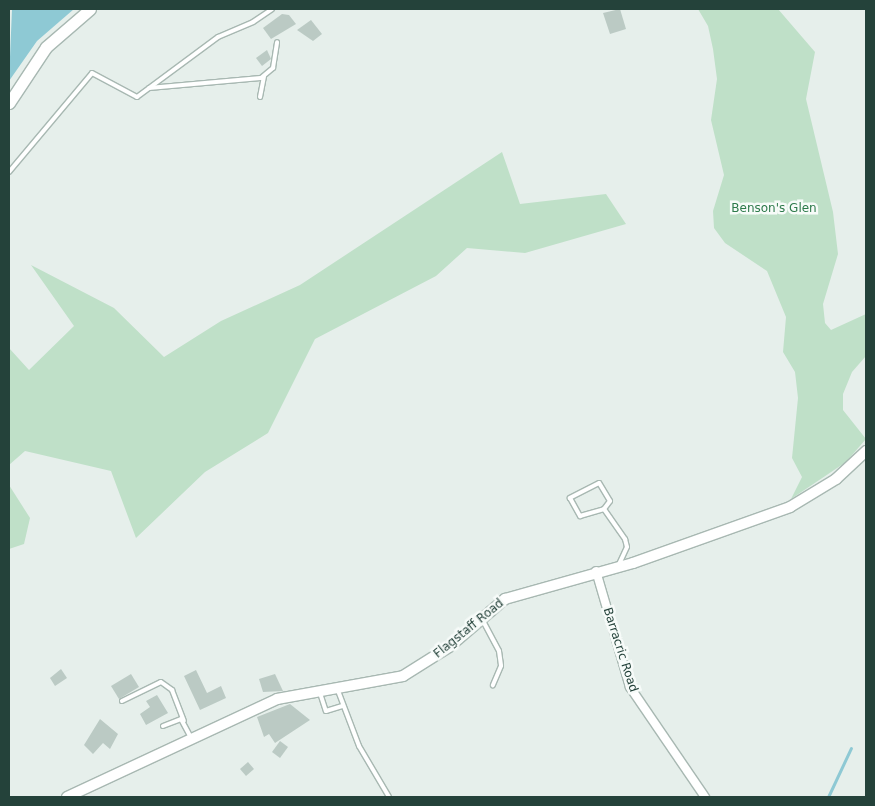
<!DOCTYPE html>
<style>
body{margin:0}
#map{position:relative;width:875px;height:806px;overflow:hidden;background:#e6efeb;font-family:"DejaVu Sans",sans-serif}
div>[style]{position:absolute}
[style*='--x']{left:calc(var(--x)*1px);top:calc(var(--y)*1px);width:calc(var(--w)*1px);rotate:calc(var(--a)*1deg)}
.green>*{inset:0;background:#bfe0c8}
.water>*{inset:0;background:#8ec9d4}
.stream>*{height:3px;margin:-1.5px;padding:0 1.5px;transform-origin:1.5px;border-radius:1.5px;background:#8ec9d4}
.building>*{inset:0;background:#bbcac4}
.roads{filter:drop-shadow(1px 0 #a8b8b2) drop-shadow(-1px 0 #a8b8b2) drop-shadow(0 1px #a8b8b2) drop-shadow(0 -1px #a8b8b2)}
.service>*{height:4px;margin:-2px;padding:0 2px;transform-origin:2px;border-radius:2px;background:#fff}
.minor>*{height:8px;margin:-4px;padding:0 4px;transform-origin:4px;border-radius:4px;background:#fff}
.tertiary>*{height:10px;margin:-5px;padding:0 5px;transform-origin:5px;border-radius:5px;background:#fff}
.secondary>*{height:11px;margin:-5.5px;padding:0 5.5px;transform-origin:5.5px;border-radius:5.5px;background:#fff}
span{translate:-50% -50%;white-space:nowrap;text-align:center;line-height:1.15;-webkit-text-stroke:5px #f7fbf9;paint-order:stroke}
.park-label{font-size:12px;color:#2d7a4b}
.street-label{font-size:12px;color:#24423a}
.frame{position:absolute;inset:0;border:10px solid #24423a;pointer-events:none}
</style>
<div id="map">
<div class="green">
<i style="clip-path:polygon(698px 9px,778px 9px,815px 52px,806px 99px,833px 212px,838px 254px,823px 304px,825px 323px,831px 330px,866px 314px,866px 356px,852px 372px,843px 394px,843px 410px,866px 439px,846px 462px,791px 499px,802px 477px,792px 458px,798px 398px,795px 372px,783px 352px,786px 317px,767px 271px,725px 243px,714px 228px,713px 211px,724px 175px,711px 120px,717px 79px,713px 49px,708px 26px)"></i>
<i style="clip-path:polygon(502px 152px,520px 204px,606px 194px,626px 224px,525px 253px,467px 248px,436px 276px,315px 339px,268px 433px,205px 472px,136px 538px,111px 471px,25px 451px,9px 465px,9px 348px,29px 370px,74px 326px,31px 265px,114px 308px,164px 357px,221px 321px,300px 285px)"></i>
<i style="clip-path:polygon(9px 485px,30px 518px,24px 544px,9px 549px)"></i>
</div>
<div class="water">
<i style="clip-path:polygon(12px 9px,74px 9px,37px 41px,9px 81px)"></i>
</div>
<div class="stream">
<i style="--x:828;--y:797;--w:54;--a:-64.9"></i>
</div>
<div class="building">
<i style="clip-path:polygon(620px 9px,626px 29px,610px 34px,603px 13px)"></i>
<i style="clip-path:polygon(282px 14px,289px 15px,296px 24px,271px 39px,263px 28px)"></i>
<i style="clip-path:polygon(311px 20px,322px 34px,313px 41px,297px 30px)"></i>
<i style="clip-path:polygon(267px 50px,271px 59px,262px 66px,256px 58px)"></i>
<i style="clip-path:polygon(61px 669px,67px 678px,55px 686px,50px 678px)"></i>
<i style="clip-path:polygon(196px 670px,207px 693px,221px 686px,226px 698px,200px 710px,184px 676px)"></i>
<i style="clip-path:polygon(131px 674px,139px 687px,119px 699px,111px 686px)"></i>
<i style="clip-path:polygon(275px 674px,283px 691px,263px 692px,259px 679px)"></i>
<i style="clip-path:polygon(157px 695px,168px 713px,146px 725px,140px 714px,150px 707px,146px 701px)"></i>
<i style="clip-path:polygon(290px 704px,310px 720px,275px 743px,269px 734px,264px 737px,257px 717px)"></i>
<i style="clip-path:polygon(100px 719px,118px 734px,110px 749px,103px 743px,93px 754px,84px 745px)"></i>
<i style="clip-path:polygon(280px 741px,288px 747px,280px 758px,272px 752px)"></i>
<i style="clip-path:polygon(248px 762px,254px 769px,246px 776px,240px 769px)"></i>
</div>
<div class="roads">
<div class="service">
<i style="--x:149;--y:88;--w:112;--a:-5.1"></i>
<i style="--x:261;--y:78;--w:16;--a:-40"></i>
<i style="--x:273;--y:68;--w:26;--a:-81"></i>
<i style="--x:260;--y:97;--w:21;--a:-79"></i>
<i style="--x:9;--y:172;--w:129;--a:-50"></i>
<i style="--x:92;--y:73;--w:51;--a:28.1"></i>
<i style="--x:137;--y:97;--w:101;--a:-36.5"></i>
<i style="--x:218;--y:37;--w:38;--a:-23"></i>
<i style="--x:253;--y:22;--w:23;--a:-34"></i>
<i style="--x:604;--y:509;--w:10;--a:-53"></i>
<i style="--x:610;--y:501;--w:21;--a:-121"></i>
<i style="--x:599;--y:483;--w:33;--a:153"></i>
<i style="--x:570;--y:498;--w:21;--a:61"></i>
<i style="--x:580;--y:516;--w:25;--a:-16"></i>
<i style="--x:604;--y:509;--w:37;--a:55"></i>
<i style="--x:625;--y:539;--w:8;--a:76"></i>
<i style="--x:627;--y:547;--w:21;--a:115"></i>
<i style="--x:482;--y:619;--w:36;--a:62"></i>
<i style="--x:499;--y:651;--w:15;--a:82"></i>
<i style="--x:501;--y:666;--w:21;--a:113"></i>
<i style="--x:337;--y:688;--w:62;--a:69.2"></i>
<i style="--x:359;--y:746;--w:59;--a:59.5"></i>
<i style="--x:320;--y:693;--w:19;--a:72"></i>
<i style="--x:326;--y:711;--w:17;--a:-17"></i>
<i style="--x:122;--y:701;--w:43;--a:-26"></i>
<i style="--x:161;--y:682;--w:14;--a:36"></i>
<i style="--x:172;--y:690;--w:33;--a:69"></i>
<i style="--x:163;--y:726;--w:19;--a:-21"></i>
<i style="--x:181;--y:719;--w:21;--a:62"></i>
</div>
<div class="minor">
<i style="--x:596;--y:571;--w:121;--a:73.7"></i>
<i style="--x:630;--y:687;--w:133;--a:55.7"></i>
</div>
<div class="tertiary">
<i style="--x:67;--y:797;--w:232;--a:-25"></i>
<i style="--x:277;--y:699;--w:128;--a:-10.3"></i>
<i style="--x:403;--y:676;--w:54;--a:-32.2"></i>
<i style="--x:449;--y:647;--w:74;--a:-40.6"></i>
<i style="--x:505;--y:599;--w:133;--a:-15.7"></i>
<i style="--x:633;--y:563;--w:167;--a:-19.6"></i>
<i style="--x:790;--y:507;--w:54;--a:-31.3"></i>
<i style="--x:836;--y:479;--w:41;--a:-43"></i>
</div>
<div class="secondary">
<i style="--x:9;--y:103;--w:67;--a:-56.5"></i>
<i style="--x:46;--y:47;--w:58;--a:-40.8"></i>
</div>
</div>
<div class="park-label">
<span style="left:774px;top:209px">Benson's Glen</span>
</div>
<div class="street-label">
<span style="left:469px;top:629px;rotate:-39deg">Flagstaff Road</span>
<span style="left:620px;top:650px;rotate:72deg">Barracric Road</span>
</div>
<div class="frame"></div>
</div>
